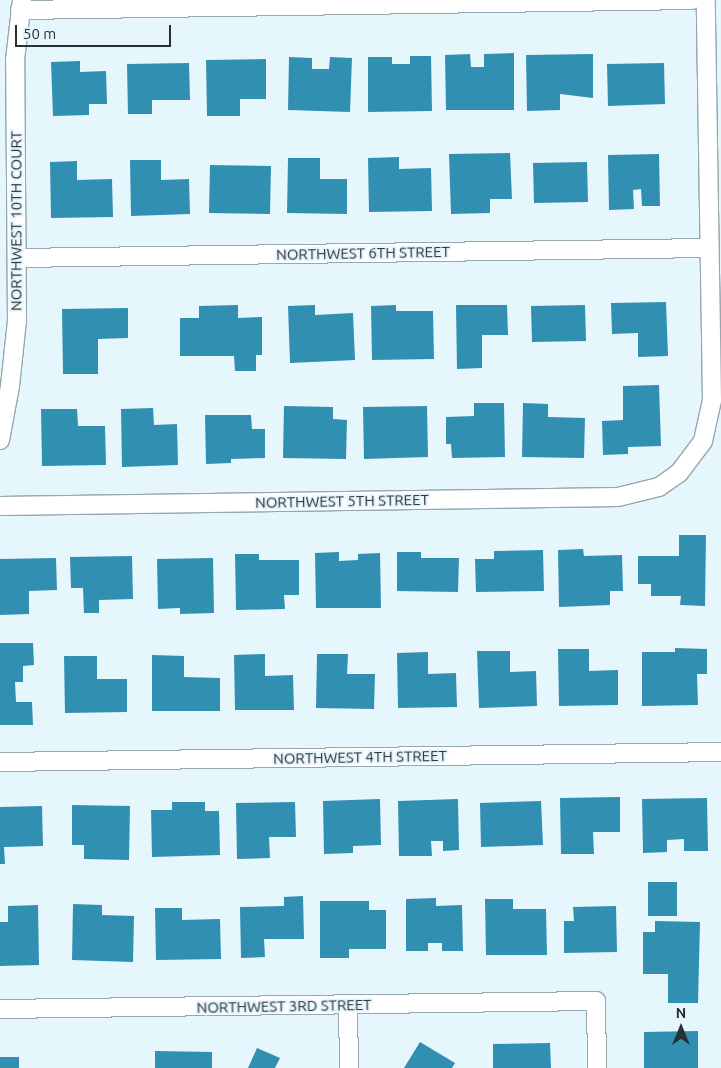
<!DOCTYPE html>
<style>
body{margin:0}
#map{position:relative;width:721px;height:1068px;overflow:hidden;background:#e5f6fd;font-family:Ubuntu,sans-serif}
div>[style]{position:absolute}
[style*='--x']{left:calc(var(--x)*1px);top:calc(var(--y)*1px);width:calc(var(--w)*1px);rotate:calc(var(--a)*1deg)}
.building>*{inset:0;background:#318fb2}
.roads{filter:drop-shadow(1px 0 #97a7ae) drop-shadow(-1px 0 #97a7ae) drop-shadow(0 1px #97a7ae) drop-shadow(0 -1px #97a7ae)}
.street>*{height:18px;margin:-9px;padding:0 9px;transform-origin:9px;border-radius:9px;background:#fff}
span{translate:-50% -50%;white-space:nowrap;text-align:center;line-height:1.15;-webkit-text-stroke:4px #e5f6fd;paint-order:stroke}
.street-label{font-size:15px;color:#292f32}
.north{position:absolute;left:656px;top:1003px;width:50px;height:50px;-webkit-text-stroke:4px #e5f6fd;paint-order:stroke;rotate:0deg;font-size:14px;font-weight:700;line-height:20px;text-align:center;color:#292f32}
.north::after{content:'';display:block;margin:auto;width:18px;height:22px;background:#292f32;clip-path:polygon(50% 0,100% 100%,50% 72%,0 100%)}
.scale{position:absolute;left:15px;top:25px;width:156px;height:22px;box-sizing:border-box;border:2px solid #292f32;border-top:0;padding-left:6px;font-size:15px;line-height:18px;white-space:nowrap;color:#292f32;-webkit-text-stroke:4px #e5f6fd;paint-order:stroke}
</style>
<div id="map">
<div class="building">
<i style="clip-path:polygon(514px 53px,514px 110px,446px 110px,445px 55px,470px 54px,471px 67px,484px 67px,484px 54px)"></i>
<i style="clip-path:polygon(593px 54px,593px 98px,560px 94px,560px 110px,527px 111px,526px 55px)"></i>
<i style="clip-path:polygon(410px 56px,431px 56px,432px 111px,368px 112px,368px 57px,392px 57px,392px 64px,410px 64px)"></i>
<i style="clip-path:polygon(289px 57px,312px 58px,312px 69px,329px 69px,330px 57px,352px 58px,350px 112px,288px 110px)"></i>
<i style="clip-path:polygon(266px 59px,266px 99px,240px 99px,240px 116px,207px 116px,206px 60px)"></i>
<i style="clip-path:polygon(80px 61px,80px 72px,106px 71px,107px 104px,89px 104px,89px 115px,53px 116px,51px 62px)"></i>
<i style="clip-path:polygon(189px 63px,190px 100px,152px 100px,152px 114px,128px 114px,127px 64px)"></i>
<i style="clip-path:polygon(664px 63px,665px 104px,608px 106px,607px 64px)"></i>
<i style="clip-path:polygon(510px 153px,512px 199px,490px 199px,490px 213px,451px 214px,449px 154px)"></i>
<i style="clip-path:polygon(659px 154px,660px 206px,642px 206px,641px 189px,633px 190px,634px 209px,609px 210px,608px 155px)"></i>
<i style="clip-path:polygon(399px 157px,399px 169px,431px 168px,432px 211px,369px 212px,368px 158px)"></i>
<i style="clip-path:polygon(288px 158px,320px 158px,320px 179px,347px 179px,347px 214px,287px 213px)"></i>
<i style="clip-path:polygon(130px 160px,161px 160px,161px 180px,189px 179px,190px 214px,131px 216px)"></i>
<i style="clip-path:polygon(77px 161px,77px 180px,112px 179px,113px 217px,51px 218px,50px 162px)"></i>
<i style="clip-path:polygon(587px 162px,588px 202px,534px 203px,533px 163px)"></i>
<i style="clip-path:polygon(210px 165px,271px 166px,270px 214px,209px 213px)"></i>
<i style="clip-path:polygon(666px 302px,668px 356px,638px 357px,638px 333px,612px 334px,611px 303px)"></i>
<i style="clip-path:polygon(238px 305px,238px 318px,262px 317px,262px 355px,256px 355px,256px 371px,235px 371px,234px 356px,180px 356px,180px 318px,199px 318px,199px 306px)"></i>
<i style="clip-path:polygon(315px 305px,315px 315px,353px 313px,355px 360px,290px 363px,288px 306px)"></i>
<i style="clip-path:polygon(396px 305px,396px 311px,433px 311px,434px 359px,372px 360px,371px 306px)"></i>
<i style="clip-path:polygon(456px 305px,507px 305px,508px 335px,482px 335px,482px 368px,457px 369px)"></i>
<i style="clip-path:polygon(585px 305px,586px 341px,532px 342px,531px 306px)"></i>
<i style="clip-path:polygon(128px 308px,128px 338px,98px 339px,98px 374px,63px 374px,62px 309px)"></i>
<i style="clip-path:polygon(659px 385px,661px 446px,628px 447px,628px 454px,603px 455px,602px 421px,623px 420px,623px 386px)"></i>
<i style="clip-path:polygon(474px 403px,504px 403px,505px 457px,452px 458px,451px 444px,446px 444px,446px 417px,474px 416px)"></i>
<i style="clip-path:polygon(523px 403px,548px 404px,548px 417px,585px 418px,584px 458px,522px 457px)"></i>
<i style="clip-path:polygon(284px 406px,333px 407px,333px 419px,347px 420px,346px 459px,283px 458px)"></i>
<i style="clip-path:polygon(427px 406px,428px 457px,364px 459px,363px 407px)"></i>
<i style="clip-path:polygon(153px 408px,154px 425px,177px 424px,178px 465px,122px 467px,121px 409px)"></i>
<i style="clip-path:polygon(41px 409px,77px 409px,78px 426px,105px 426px,106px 465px,42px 466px)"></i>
<i style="clip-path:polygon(205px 415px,251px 415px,252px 429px,265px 429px,265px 458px,231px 459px,231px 463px,206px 464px)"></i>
<i style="clip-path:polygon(679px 535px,706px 535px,705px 606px,680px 605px,681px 596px,651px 596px,651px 584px,638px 584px,638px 556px,679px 556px)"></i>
<i style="clip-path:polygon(583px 549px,584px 556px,622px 555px,623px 591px,610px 591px,610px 605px,559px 607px,558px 550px)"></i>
<i style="clip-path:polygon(543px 550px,544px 591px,476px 592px,475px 559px,494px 559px,494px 551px)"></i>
<i style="clip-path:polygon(339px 552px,339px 561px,358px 560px,358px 554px,380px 553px,381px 608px,316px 608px,315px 553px)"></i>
<i style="clip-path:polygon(397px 552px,421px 552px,421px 558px,459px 558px,458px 592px,397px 591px)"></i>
<i style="clip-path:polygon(235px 554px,259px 554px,259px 560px,299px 560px,299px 595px,284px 595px,285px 609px,236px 610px)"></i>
<i style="clip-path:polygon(132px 556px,133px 599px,99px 600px,99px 613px,84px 613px,83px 588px,71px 588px,70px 557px)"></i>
<i style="clip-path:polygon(56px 558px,57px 590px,29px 591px,29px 614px,0 615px,0 559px)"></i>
<i style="clip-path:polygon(213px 558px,214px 613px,180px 614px,180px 608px,158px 609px,157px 559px)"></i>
<i style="clip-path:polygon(0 643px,33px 643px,34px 665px,23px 666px,23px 682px,15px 682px,16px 702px,32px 702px,33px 725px,0 725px)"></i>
<i style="clip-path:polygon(675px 648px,707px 649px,707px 674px,697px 674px,698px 705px,642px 706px,642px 652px,675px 652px)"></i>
<i style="clip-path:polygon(558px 649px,589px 649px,589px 671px,618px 670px,618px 705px,559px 706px)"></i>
<i style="clip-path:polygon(477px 651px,510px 651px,510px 672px,536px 671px,537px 706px,479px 708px)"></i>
<i style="clip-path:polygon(428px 652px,428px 674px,456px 673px,457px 707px,398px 708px,397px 653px)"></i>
<i style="clip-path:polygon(265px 654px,265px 676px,293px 675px,294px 710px,235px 710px,234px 655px)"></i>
<i style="clip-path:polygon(317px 654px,348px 654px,347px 674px,375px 674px,374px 709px,316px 708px)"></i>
<i style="clip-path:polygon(152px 655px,184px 656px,184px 677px,220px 678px,220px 711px,152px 711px)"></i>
<i style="clip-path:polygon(64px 656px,97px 656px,97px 679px,127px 679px,127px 712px,65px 713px)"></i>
<i style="clip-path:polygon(620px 797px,620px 832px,593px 832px,594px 854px,561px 854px,560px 798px)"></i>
<i style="clip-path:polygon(707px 798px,708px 851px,684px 851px,684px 839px,667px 840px,667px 852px,643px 853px,642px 799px)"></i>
<i style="clip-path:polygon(380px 799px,381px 845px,353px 846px,353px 853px,324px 854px,323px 801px)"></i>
<i style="clip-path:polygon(458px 799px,459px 850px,443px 851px,443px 841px,431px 841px,432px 856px,399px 856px,398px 801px)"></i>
<i style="clip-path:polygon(541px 801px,543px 845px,481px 847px,480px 803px)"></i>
<i style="clip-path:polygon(172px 802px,205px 802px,205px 811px,219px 811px,220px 855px,152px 857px,151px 810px,172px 810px)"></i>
<i style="clip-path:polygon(295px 802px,296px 837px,269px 837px,270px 858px,237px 859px,236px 803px)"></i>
<i style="clip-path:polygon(72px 805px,130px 806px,129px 860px,84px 859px,84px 845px,72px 845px)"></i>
<i style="clip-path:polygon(42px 806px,43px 846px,4px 847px,5px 864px,0 864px,0 807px)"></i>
<i style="clip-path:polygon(648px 882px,677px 882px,677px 916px,648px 916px)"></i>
<i style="clip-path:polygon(303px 896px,304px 939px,264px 939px,265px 957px,241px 958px,240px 907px,284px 906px,284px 897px)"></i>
<i style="clip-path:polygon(436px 898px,436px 906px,462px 905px,463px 951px,442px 951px,442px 943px,428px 943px,428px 951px,406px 951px,406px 899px)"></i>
<i style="clip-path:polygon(485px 899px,513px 899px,513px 909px,546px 909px,547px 955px,486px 955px)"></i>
<i style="clip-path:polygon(320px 901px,369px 901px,369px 910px,386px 910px,386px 949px,349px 949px,349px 958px,320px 958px)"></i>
<i style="clip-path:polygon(73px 904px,102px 905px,102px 915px,134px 916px,133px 962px,72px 960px)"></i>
<i style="clip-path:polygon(38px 905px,39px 965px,0 966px,0 922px,8px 922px,8px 906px)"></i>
<i style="clip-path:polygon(616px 906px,617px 952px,564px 953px,564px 921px,574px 921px,573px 907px)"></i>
<i style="clip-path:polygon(155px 908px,182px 908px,182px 920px,220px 919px,221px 959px,156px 960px)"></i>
<i style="clip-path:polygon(655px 921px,700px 922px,698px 1003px,668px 1003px,668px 974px,643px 974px,643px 932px,655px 932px)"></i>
<i style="clip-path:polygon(698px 1031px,698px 1068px,644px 1068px,644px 1032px)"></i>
<i style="clip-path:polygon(420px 1042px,455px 1063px,452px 1068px,404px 1068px)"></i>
<i style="clip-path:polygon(550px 1043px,551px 1068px,493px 1068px,493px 1044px)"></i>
<i style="clip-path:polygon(257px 1048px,280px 1058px,275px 1068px,248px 1068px)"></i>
<i style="clip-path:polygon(155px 1051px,212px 1052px,212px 1068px,155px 1068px)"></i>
<i style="clip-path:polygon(0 1057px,19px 1057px,19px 1068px,0 1068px)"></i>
</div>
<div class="roads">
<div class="street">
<i style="--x:20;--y:10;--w:672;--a:-0.85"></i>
<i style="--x:17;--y:258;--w:692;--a:-0.83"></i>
<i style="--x:0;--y:440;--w:55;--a:-79.5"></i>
<i style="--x:10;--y:386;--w:65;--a:-83.9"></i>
<i style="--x:17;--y:321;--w:261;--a:-90.4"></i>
<i style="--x:15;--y:60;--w:60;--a:-83.3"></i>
<i style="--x:0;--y:506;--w:618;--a:-0.83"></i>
<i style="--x:618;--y:497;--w:42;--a:-13.7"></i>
<i style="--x:659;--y:487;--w:24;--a:-35"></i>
<i style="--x:679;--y:473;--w:40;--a:-53"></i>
<i style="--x:703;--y:441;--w:42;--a:-77.6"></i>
<i style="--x:712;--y:400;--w:400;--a:-90.9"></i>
<i style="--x:0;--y:762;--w:721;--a:-0.79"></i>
<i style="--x:348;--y:1005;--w:63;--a:89.1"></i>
<i style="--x:0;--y:1009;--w:596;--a:-0.77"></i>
<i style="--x:596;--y:1001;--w:67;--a:89.1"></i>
</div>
</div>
<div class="street-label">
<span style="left:16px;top:221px;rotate:-90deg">NORTHWEST 10TH COURT</span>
<span style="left:363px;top:253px;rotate:-1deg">NORTHWEST 6TH STREET</span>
<span style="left:342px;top:501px;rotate:-1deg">NORTHWEST 5TH STREET</span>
<span style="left:360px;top:757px;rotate:-1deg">NORTHWEST 4TH STREET</span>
<span style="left:284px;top:1006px;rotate:-1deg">NORTHWEST 3RD STREET</span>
</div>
<div class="north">N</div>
<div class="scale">50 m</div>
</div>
